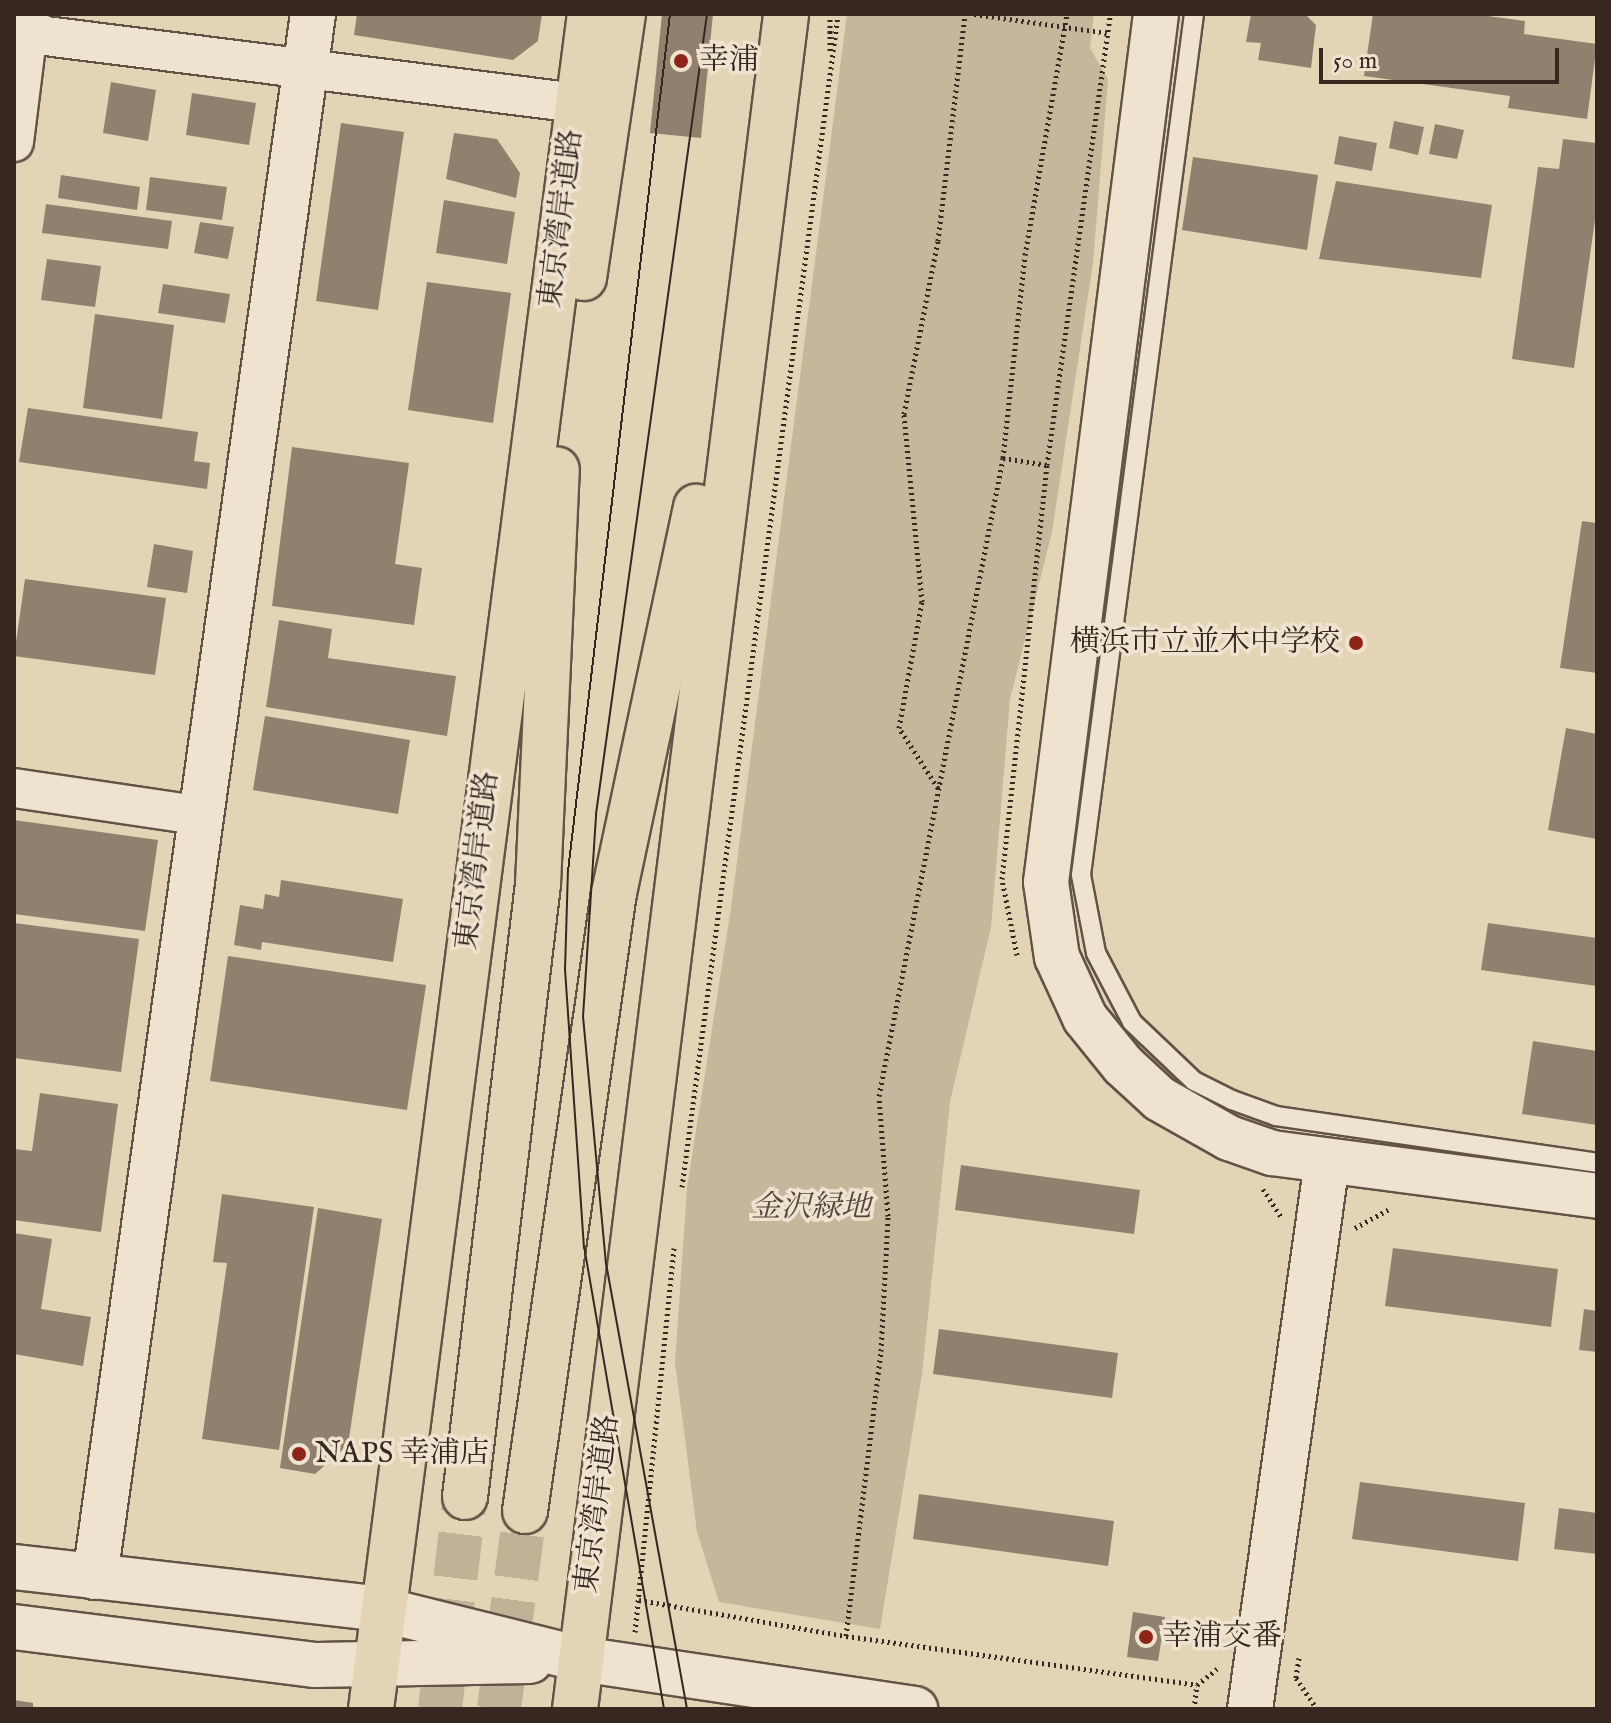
<!DOCTYPE html>
<meta charset="utf-8">
<style>
body{margin:0}
#map{position:relative;width:1611px;height:1723px;overflow:hidden;background:#e3d4b5;font-family:"IM FELL English","Noto Serif JP",serif}
div>[style]{position:absolute}
[style*='--x']{left:calc(var(--x)*1px);top:calc(var(--y)*1px);width:calc(var(--w)*1px);rotate:calc(var(--a)*1deg)}
.green>*{inset:0;background:#c6b79c}
.building>*{inset:0;background:#90816e}
.highway-tunnel>*{height:44px;margin-top:-22px;transform-origin:0;background:repeating-linear-gradient(90deg,#c0b297 0 44px,transparent 0 66px)}
.path>*{height:5px;margin-top:-2.5px;transform-origin:0;background:repeating-linear-gradient(90deg,#362821 0 2px,transparent 0 6px)}
.roads{filter:drop-shadow(2px 0 #615346) drop-shadow(-2px 0 #615346) drop-shadow(0 2px #615346) drop-shadow(0 -2px #615346)}
.lane>*{height:18px;margin:-9px;padding:0 9px;transform-origin:9px;border-radius:9px;background:#ede3cf}
.street>*{height:38px;margin:-19px;padding:0 19px;transform-origin:19px;border-radius:19px;background:#ede3cf}
.secondary>*{height:44px;margin:-22px;padding:0 22px;transform-origin:22px;border-radius:22px;background:#ede3cf}
.highway>*{height:44px;margin:-22px;padding:0 22px;transform-origin:22px;border-radius:22px;background:#e3d4b5}
.tram>*{height:2px;margin:-1px;padding:0 1px;transform-origin:1px;border-radius:1px;background:#362821}
.dots>*{width:22px;height:22px;translate:-50% -50%;box-sizing:border-box;border:4px solid #ede3cf;border-radius:50%}
span{translate:-50% -50%;white-space:nowrap;text-align:center;line-height:1.15;-webkit-text-stroke:7px #ede3cf;paint-order:stroke}
.poi-label{font-size:30px;color:#362821}
.left{translate:0 -50%;text-align:left}
.right{translate:-100% -50%;text-align:right}
.street-label{font-size:30px;color:#362821}
.park-label{font-size:30px;color:#53453a;font-style:italic}
.frame{position:absolute;inset:0;border:16px solid #362821;pointer-events:none}
.scale{position:absolute;left:1319px;top:48px;width:240px;height:36px;box-sizing:border-box;border:4px solid #362821;border-top:0;padding-left:10px;font-size:24px;line-height:28px;white-space:nowrap;color:#362821;-webkit-text-stroke:6px #ede3cf;paint-order:stroke}
</style>
<div id="map">
<div class="green">
<i style="clip-path:polygon(847px 14px,1094px 14px,1090px 48px,1108px 79px,1093px 263px,1052px 532px,1010px 699px,991px 927px,950px 1102px,922px 1374px,880px 1629px,719px 1602px,697px 1532px,675px 1362px,687px 1188px,731px 908px)"></i>
</div>
<div class="building">
<i style="clip-path:polygon(357px 14px,542px 14px,538px 41px,513px 60px,354px 35px)"></i>
<i style="clip-path:polygon(662px 14px,713px 14px,701px 138px,650px 133px)"></i>
<i style="clip-path:polygon(1251px 14px,1305px 14px,1316px 25px,1311px 68px,1258px 60px,1261px 43px,1246px 42px)"></i>
<i style="clip-path:polygon(1373px 14px,1473px 14px,1525px 21px,1524px 34px,1597px 44px,1587px 119px,1508px 108px,1510px 96px,1364px 76px)"></i>
<i style="clip-path:polygon(111px 82px,156px 90px,148px 141px,103px 133px)"></i>
<i style="clip-path:polygon(192px 93px,256px 103px,249px 145px,186px 135px)"></i>
<i style="clip-path:polygon(1394px 121px,1424px 127px,1418px 155px,1389px 148px)"></i>
<i style="clip-path:polygon(341px 123px,404px 132px,378px 310px,316px 301px)"></i>
<i style="clip-path:polygon(1435px 124px,1464px 130px,1457px 159px,1429px 154px)"></i>
<i style="clip-path:polygon(454px 133px,497px 139px,520px 173px,516px 198px,446px 179px)"></i>
<i style="clip-path:polygon(1339px 136px,1377px 143px,1372px 171px,1334px 164px)"></i>
<i style="clip-path:polygon(1563px 139px,1596px 143px,1597px 206px,1574px 368px,1512px 359px,1538px 167px,1559px 169px)"></i>
<i style="clip-path:polygon(1193px 157px,1318px 175px,1307px 250px,1182px 230px)"></i>
<i style="clip-path:polygon(61px 175px,140px 187px,137px 210px,58px 198px)"></i>
<i style="clip-path:polygon(150px 177px,227px 187px,222px 220px,146px 210px)"></i>
<i style="clip-path:polygon(1336px 181px,1492px 205px,1481px 278px,1319px 259px)"></i>
<i style="clip-path:polygon(444px 200px,515px 212px,507px 264px,436px 253px)"></i>
<i style="clip-path:polygon(46px 204px,172px 221px,168px 249px,42px 233px)"></i>
<i style="clip-path:polygon(200px 222px,234px 227px,228px 259px,194px 253px)"></i>
<i style="clip-path:polygon(47px 259px,101px 266px,95px 307px,41px 300px)"></i>
<i style="clip-path:polygon(427px 282px,511px 293px,493px 423px,408px 410px)"></i>
<i style="clip-path:polygon(163px 284px,230px 294px,225px 323px,158px 313px)"></i>
<i style="clip-path:polygon(95px 314px,174px 325px,162px 419px,83px 408px)"></i>
<i style="clip-path:polygon(28px 408px,198px 432px,194px 461px,210px 463px,207px 489px,19px 462px)"></i>
<i style="clip-path:polygon(292px 447px,409px 463px,395px 564px,422px 568px,414px 625px,272px 606px)"></i>
<i style="clip-path:polygon(1582px 521px,1597px 523px,1597px 673px,1560px 668px)"></i>
<i style="clip-path:polygon(154px 544px,193px 551px,187px 593px,147px 587px)"></i>
<i style="clip-path:polygon(25px 579px,166px 598px,155px 675px,14px 656px)"></i>
<i style="clip-path:polygon(279px 620px,332px 629px,328px 658px,456px 676px,447px 736px,266px 707px)"></i>
<i style="clip-path:polygon(265px 716px,410px 740px,398px 814px,253px 790px)"></i>
<i style="clip-path:polygon(1566px 728px,1597px 734px,1597px 839px,1548px 830px)"></i>
<i style="clip-path:polygon(14px 820px,158px 840px,145px 931px,14px 914px)"></i>
<i style="clip-path:polygon(281px 880px,403px 899px,393px 962px,262px 942px,261px 950px,234px 945px,240px 905px,263px 909px,265px 894px,279px 897px)"></i>
<i style="clip-path:polygon(14px 923px,139px 939px,121px 1072px,14px 1058px)"></i>
<i style="clip-path:polygon(1488px 923px,1597px 938px,1597px 986px,1481px 970px)"></i>
<i style="clip-path:polygon(228px 956px,426px 985px,407px 1110px,210px 1081px)"></i>
<i style="clip-path:polygon(1533px 1041px,1597px 1051px,1597px 1125px,1522px 1114px)"></i>
<i style="clip-path:polygon(40px 1093px,118px 1104px,101px 1232px,14px 1220px,14px 1149px,32px 1151px)"></i>
<i style="clip-path:polygon(961px 1165px,1140px 1190px,1134px 1234px,955px 1210px)"></i>
<i style="clip-path:polygon(222px 1194px,314px 1207px,279px 1450px,202px 1439px,227px 1263px,213px 1262px)"></i>
<i style="clip-path:polygon(318px 1208px,382px 1219px,348px 1445px,315px 1474px,280px 1468px)"></i>
<i style="clip-path:polygon(14px 1233px,52px 1239px,41px 1309px,91px 1317px,83px 1366px,14px 1354px)"></i>
<i style="clip-path:polygon(1393px 1248px,1558px 1269px,1551px 1327px,1385px 1306px)"></i>
<i style="clip-path:polygon(1584px 1309px,1597px 1311px,1597px 1352px,1579px 1350px)"></i>
<i style="clip-path:polygon(939px 1329px,1118px 1353px,1112px 1398px,933px 1374px)"></i>
<i style="clip-path:polygon(1360px 1482px,1525px 1503px,1518px 1561px,1352px 1539px)"></i>
<i style="clip-path:polygon(919px 1494px,1114px 1521px,1108px 1566px,913px 1539px)"></i>
<i style="clip-path:polygon(1559px 1508px,1597px 1513px,1597px 1554px,1554px 1549px)"></i>
<i style="clip-path:polygon(1133px 1612px,1165px 1617px,1158px 1661px,1127px 1657px)"></i>
<i style="clip-path:polygon(14px 1700px,33px 1703px,33px 1709px,14px 1709px)"></i>
</div>
<div class="highway-tunnel">
<i style="--x:440;--y:1709;--w:213;--a:-83.3"></i>
<i style="--x:499;--y:1709;--w:200;--a:-82.5"></i>
</div>
<div class="path">
<i style="--x:974;--y:14;--w:134;--a:8.1"></i>
<i style="--x:830;--y:51;--w:37;--a:-90"></i>
<i style="--x:1003;--y:458;--w:45;--a:9"></i>
<i style="--x:938;--y:788;--w:72;--a:-123"></i>
<i style="--x:899;--y:728;--w:128;--a:-79.7"></i>
<i style="--x:922;--y:602;--w:189;--a:-95.5"></i>
<i style="--x:904;--y:414;--w:176;--a:-78.9"></i>
<i style="--x:938;--y:241;--w:229;--a:-83.2"></i>
<i style="--x:1017;--y:955;--w:77;--a:-101.2"></i>
<i style="--x:1002;--y:879;--w:416;--a:-83.8"></i>
<i style="--x:1047;--y:465;--w:455;--a:-82"></i>
<i style="--x:682;--y:1187;--w:1183;--a:-82.42"></i>
<i style="--x:1263;--y:1189;--w:35;--a:57"></i>
<i style="--x:1355;--y:1228;--w:41;--a:-29.1"></i>
<i style="--x:639;--y:1600;--w:210;--a:9.9"></i>
<i style="--x:846;--y:1636;--w:287;--a:-83"></i>
<i style="--x:881;--y:1351;--w:135;--a:-87"></i>
<i style="--x:888;--y:1216;--w:120;--a:-94.3"></i>
<i style="--x:879;--y:1096;--w:650;--a:-79"></i>
<i style="--x:1003;--y:458;--w:204;--a:-83.8"></i>
<i style="--x:1025;--y:255;--w:245;--a:-80.1"></i>
<i style="--x:635;--y:1632;--w:386;--a:-84.2"></i>
<i style="--x:846;--y:1636;--w:354;--a:7.9"></i>
<i style="--x:1197;--y:1685;--w:26;--a:-39"></i>
<i style="--x:1299;--y:1658;--w:20;--a:99"></i>
<i style="--x:1296;--y:1678;--w:37;--a:56"></i>
<i style="--x:1194;--y:1709;--w:24;--a:-83"></i>
</div>
<div class="roads">
<div class="lane">
<i style="--x:1194;--y:14;--w:868;--a:97.48"></i>
<i style="--x:1081;--y:875;--w:79;--a:79.1"></i>
<i style="--x:1096;--y:953;--w:78;--a:62.4"></i>
<i style="--x:1132;--y:1022;--w:86;--a:43.6"></i>
<i style="--x:1194;--y:1081;--w:42;--a:26.6"></i>
<i style="--x:1232;--y:1100;--w:47;--a:20"></i>
<i style="--x:1276;--y:1116;--w:324;--a:8.3"></i>
</div>
<div class="street">
<i style="--x:14;--y:32;--w:567;--a:7.19"></i>
<i style="--x:14;--y:142;--w:129;--a:-82.9"></i>
<i style="--x:14;--y:788;--w:191;--a:8.4"></i>
</div>
<div class="secondary">
<i style="--x:1156;--y:14;--w:875;--a:97.22"></i>
<i style="--x:1046;--y:882;--w:76;--a:81.7"></i>
<i style="--x:1057;--y:957;--w:67;--a:65.3"></i>
<i style="--x:1085;--y:1018;--w:60;--a:51"></i>
<i style="--x:1123;--y:1065;--w:50;--a:42.6"></i>
<i style="--x:1160;--y:1099;--w:79;--a:29.5"></i>
<i style="--x:1229;--y:1138;--w:46;--a:19.2"></i>
<i style="--x:1272;--y:1153;--w:328;--a:7.5"></i>
<i style="--x:14;--y:1567;--w:368;--a:6.5"></i>
<i style="--x:380;--y:1609;--w:206;--a:14"></i>
<i style="--x:580;--y:1659;--w:339;--a:8.5"></i>
<i style="--x:95;--y:1577;--w:1578;--a:-82.06"></i>
<i style="--x:14;--y:1627;--w:304;--a:7.2"></i>
<i style="--x:316;--y:1665;--w:214;--a:-1.1"></i>
<i style="--x:1250;--y:1709;--w:552;--a:-81.99"></i>
</div>
<div class="highway">
<i style="--x:584;--y:278;--w:267;--a:-81.6"></i>
<i style="--x:465;--y:1497;--w:617;--a:-83.21"></i>
<i style="--x:538;--y:884;--w:415;--a:-87.4"></i>
<i style="--x:525;--y:1511;--w:624;--a:-81.81"></i>
<i style="--x:614;--y:893;--w:395;--a:-78"></i>
<i style="--x:371;--y:1709;--w:1709;--a:-82.64"></i>
<i style="--x:575;--y:1709;--w:1708;--a:-82.9"></i>
</div>
</div>
<div class="tram">
<i style="--x:664;--y:1709;--w:468;--a:-99.8"></i>
<i style="--x:584;--y:1248;--w:279;--a:-93.9"></i>
<i style="--x:565;--y:970;--w:99;--a:-88.3"></i>
<i style="--x:568;--y:871;--w:863;--a:-83.21"></i>
<i style="--x:687;--y:1709;--w:452;--a:-100.3"></i>
<i style="--x:606;--y:1264;--w:248;--a:-95.3"></i>
<i style="--x:583;--y:1017;--w:203;--a:-86.3"></i>
<i style="--x:596;--y:814;--w:808;--a:-82.1"></i>
</div>
<div class="dots">
<i style="left:681px;top:61px;background:#8f2418"></i>
<i style="left:1356px;top:643px;background:#8f2418"></i>
<i style="left:299px;top:1454px;background:#8f2418"></i>
<i style="left:1146px;top:1637px;background:#8f2418"></i>
</div>
<div class="poi-label">
<span class="left" style="left:699px;top:61px">幸浦</span>
<span class="right" style="left:1340px;top:643px">横浜市立並木中学校</span>
<span class="left" style="left:315px;top:1454px">NAPS 幸浦店</span>
<span class="left" style="left:1162px;top:1637px">幸浦交番</span>
</div>
<div class="street-label">
<span style="left:562px;top:219px;rotate:-83deg">東京湾岸道路</span>
<span style="left:478px;top:861px;rotate:-83deg">東京湾岸道路</span>
<span style="left:598px;top:1504px;rotate:-83deg">東京湾岸道路</span>
</div>
<div class="park-label">
<span style="left:811px;top:1208px">金沢緑地</span>
</div>
<div class="frame"></div>
<div class="scale">50 m</div>
</div>
